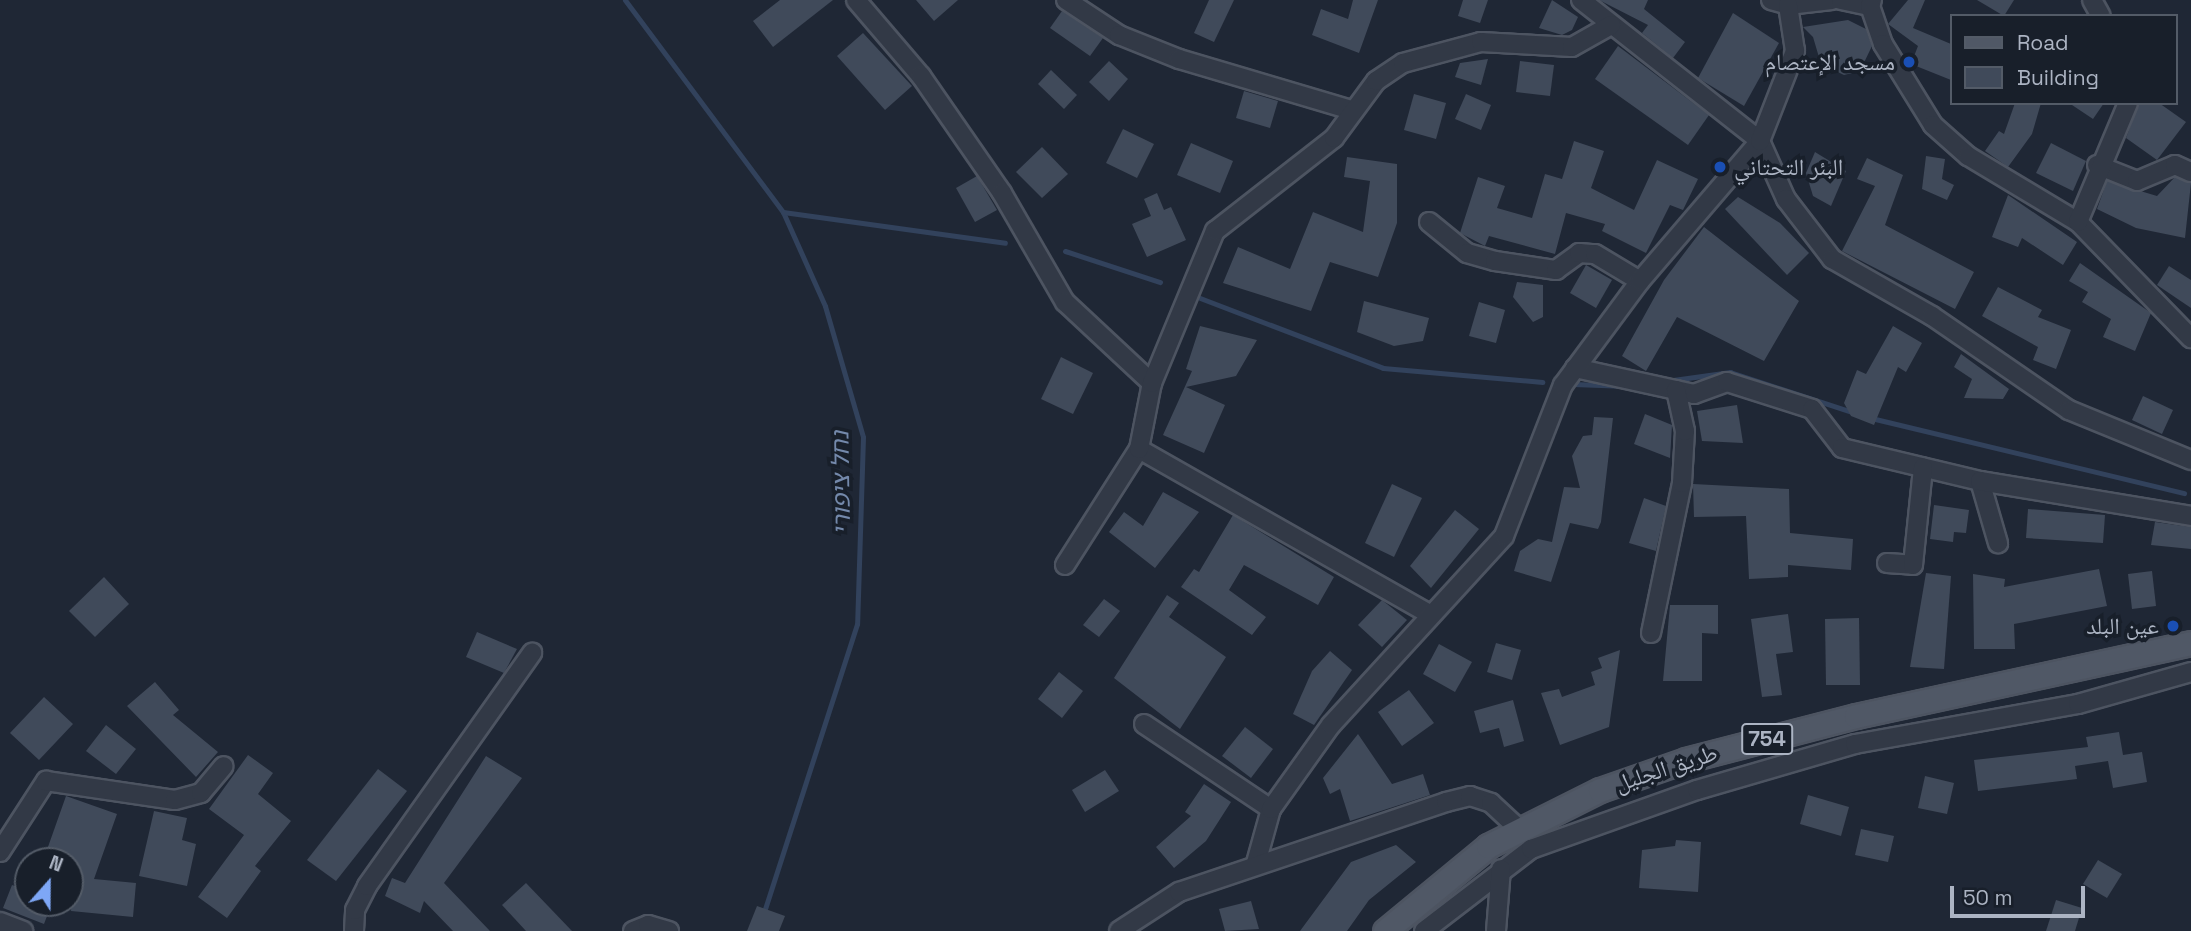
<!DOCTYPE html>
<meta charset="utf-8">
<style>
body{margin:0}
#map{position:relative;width:2191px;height:931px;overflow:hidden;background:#1f2735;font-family:"Space Grotesk","Noto Naskh Arabic","Noto Sans Hebrew",sans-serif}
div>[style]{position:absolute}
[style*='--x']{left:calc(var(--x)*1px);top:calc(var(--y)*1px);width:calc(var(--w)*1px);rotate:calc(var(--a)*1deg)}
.stream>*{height:5px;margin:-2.5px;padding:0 2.5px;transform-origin:2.5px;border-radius:2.5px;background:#32425c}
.building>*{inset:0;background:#404a5a}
.roads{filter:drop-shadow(2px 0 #4d5461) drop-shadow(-2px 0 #4d5461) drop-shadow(0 2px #4d5461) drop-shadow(0 -2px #4d5461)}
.minor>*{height:18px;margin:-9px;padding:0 9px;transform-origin:9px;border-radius:9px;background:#323946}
.major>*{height:23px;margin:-11.5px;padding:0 11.5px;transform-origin:11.5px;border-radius:11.5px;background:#505866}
.dots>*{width:19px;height:19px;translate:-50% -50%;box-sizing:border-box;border:4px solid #181f2a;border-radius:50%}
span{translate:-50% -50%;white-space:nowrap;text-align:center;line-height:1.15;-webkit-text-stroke:7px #181f2a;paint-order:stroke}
.shield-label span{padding:2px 5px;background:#181f2a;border:2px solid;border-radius:5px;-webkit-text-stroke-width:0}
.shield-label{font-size:21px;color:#acb4c3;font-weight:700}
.poi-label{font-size:23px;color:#acb4c3}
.right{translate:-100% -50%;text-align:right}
.left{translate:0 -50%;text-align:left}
.street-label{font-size:23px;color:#acb4c3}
.water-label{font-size:24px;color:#7489ab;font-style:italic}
.legend{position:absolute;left:1950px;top:14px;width:228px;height:91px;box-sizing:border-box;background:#181f2a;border:2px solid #535b67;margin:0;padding:9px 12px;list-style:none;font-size:21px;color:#acb4c3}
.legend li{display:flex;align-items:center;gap:14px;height:35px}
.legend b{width:35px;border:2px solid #535b67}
.north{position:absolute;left:14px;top:847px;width:70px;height:70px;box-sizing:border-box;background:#181f2a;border:2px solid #535b67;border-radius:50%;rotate:21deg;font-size:19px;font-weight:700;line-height:28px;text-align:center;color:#acb4c3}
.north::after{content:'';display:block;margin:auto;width:24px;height:32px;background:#7ea7f6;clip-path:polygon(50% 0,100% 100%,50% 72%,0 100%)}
.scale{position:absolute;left:1950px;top:886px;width:135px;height:32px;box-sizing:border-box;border:4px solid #acb4c3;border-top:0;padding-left:9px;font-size:21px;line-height:24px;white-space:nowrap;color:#acb4c3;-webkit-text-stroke:5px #181f2a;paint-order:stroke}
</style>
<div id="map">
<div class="stream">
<i style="--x:625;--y:0;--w:264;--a:53.3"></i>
<i style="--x:783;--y:212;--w:103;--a:65.9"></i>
<i style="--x:825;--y:306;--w:136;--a:73.8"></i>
<i style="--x:863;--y:437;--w:187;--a:91.8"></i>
<i style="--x:857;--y:624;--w:306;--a:107.9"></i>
<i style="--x:783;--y:212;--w:224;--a:7.9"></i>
<i style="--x:1065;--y:251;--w:100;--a:18.1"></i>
<i style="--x:1200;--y:298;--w:196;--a:20.9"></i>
<i style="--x:1383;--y:368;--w:160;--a:5"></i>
<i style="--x:1666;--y:381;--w:65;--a:-8"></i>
<i style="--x:1730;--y:372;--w:132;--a:18.2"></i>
<i style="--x:1573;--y:384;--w:55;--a:2.1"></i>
<i style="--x:1871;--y:418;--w:322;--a:13.5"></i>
</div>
<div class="building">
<i style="clip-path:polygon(780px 0,833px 0,773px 47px,753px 21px)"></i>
<i style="clip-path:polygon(916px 0,958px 0,934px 21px)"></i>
<i style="clip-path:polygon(1209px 0,1234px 0,1214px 42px,1194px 33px)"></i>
<i style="clip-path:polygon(1353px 0,1378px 0,1359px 53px,1312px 35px,1321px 9px,1348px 19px)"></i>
<i style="clip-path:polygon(1463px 0,1488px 0,1480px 23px,1458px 16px)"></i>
<i style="clip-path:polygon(1552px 0,1578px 17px,1572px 30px,1562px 35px,1539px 28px)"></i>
<i style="clip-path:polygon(1599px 0,1648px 0,1644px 9px,1685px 42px,1673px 58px,1642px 33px,1648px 25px)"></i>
<i style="clip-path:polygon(1908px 0,1925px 0,1913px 28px,1951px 44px,1951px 80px,1911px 64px,1918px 46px,1888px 24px)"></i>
<i style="clip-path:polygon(1977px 0,2014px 0,2004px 16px)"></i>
<i style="clip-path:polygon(1062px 11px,1103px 38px,1090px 56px,1050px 28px)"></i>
<i style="clip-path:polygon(1733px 13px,1779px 43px,1744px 106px,1698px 78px)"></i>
<i style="clip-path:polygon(1848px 20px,1866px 29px,1872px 46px,1860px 71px,1844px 75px,1821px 64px,1813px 37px,1803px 27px)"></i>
<i style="clip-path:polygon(863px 33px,912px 86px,885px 110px,837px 56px)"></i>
<i style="clip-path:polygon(1618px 46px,1709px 115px,1688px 145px,1595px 79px)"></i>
<i style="clip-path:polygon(1488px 59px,1481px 85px,1455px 77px,1460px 63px)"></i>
<i style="clip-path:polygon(1109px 61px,1128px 79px,1109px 101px,1089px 82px)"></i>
<i style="clip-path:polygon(1520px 61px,1554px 65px,1550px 96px,1516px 92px)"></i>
<i style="clip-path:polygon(1051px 70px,1077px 95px,1064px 109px,1038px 84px)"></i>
<i style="clip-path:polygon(1244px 91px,1278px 101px,1270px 128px,1236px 118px)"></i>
<i style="clip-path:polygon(1414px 94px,1446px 103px,1436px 139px,1404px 130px)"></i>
<i style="clip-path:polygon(1466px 94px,1491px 105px,1481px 130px,1455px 119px)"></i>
<i style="clip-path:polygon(2015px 103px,2041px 103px,2032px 134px,2008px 167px,1985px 151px,1999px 131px,2004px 134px)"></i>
<i style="clip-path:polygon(2069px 103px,2104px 103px,2093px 119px)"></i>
<i style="clip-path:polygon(2139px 103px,2159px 103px,2186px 122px,2157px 160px,2126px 138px)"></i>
<i style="clip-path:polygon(1123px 129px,1154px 144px,1137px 178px,1106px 163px)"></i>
<i style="clip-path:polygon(1574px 141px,1604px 151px,1591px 188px,1634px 210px,1657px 160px,1698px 179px,1683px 210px,1670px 205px,1646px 253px,1602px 231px,1605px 224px,1566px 213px,1555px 254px,1489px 236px,1485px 246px,1460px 233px,1478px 177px,1505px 186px,1497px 208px,1532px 218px,1545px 174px,1562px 179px)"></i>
<i style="clip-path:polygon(1191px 143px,1233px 161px,1220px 193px,1177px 175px)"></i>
<i style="clip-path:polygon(2051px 143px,2086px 161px,2073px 191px,2036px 173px)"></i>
<i style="clip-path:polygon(1042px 147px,1068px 174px,1042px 198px,1016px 172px)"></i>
<i style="clip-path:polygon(1815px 152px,1846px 171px,1831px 206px,1813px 196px,1806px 173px)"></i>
<i style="clip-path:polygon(1926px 156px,1945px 159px,1942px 179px,1954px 185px,1947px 200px,1922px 189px)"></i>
<i style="clip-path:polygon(1347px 157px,1397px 164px,1397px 223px,1378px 277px,1330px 262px,1311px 311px,1223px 283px,1238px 247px,1290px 269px,1313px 212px,1363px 232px,1370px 181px,1344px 177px)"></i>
<i style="clip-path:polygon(1867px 158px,1903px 175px,1885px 225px,1974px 272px,1955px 309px,1842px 251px,1875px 186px,1857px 179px)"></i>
<i style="clip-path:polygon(977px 176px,997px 210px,975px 222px,956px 188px)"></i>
<i style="clip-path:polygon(2175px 177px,2191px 183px,2185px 238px,2136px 228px,2097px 209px,2107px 181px,2157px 196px)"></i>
<i style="clip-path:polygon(1157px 193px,1164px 210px,1171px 207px,1186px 240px,1147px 257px,1132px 224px,1151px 216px,1144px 199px)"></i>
<i style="clip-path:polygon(2008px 195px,2077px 242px,2063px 265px,2022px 238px,2018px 247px,1992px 237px)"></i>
<i style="clip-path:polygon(1738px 197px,1780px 223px,1809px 253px,1787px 275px,1725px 209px)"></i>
<i style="clip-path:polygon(1704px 227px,1799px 301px,1764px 361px,1677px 317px,1646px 371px,1622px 356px,1664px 280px)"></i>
<i style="clip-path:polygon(2080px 263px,2151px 313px,2135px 351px,2103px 337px,2111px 319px,2082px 302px,2088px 292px,2069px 281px)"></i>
<i style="clip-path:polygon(1586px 265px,1612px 280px,1596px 308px,1570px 293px)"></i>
<i style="clip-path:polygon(2169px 266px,2191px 280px,2191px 308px,2157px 285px)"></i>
<i style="clip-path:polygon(1517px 282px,1543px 285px,1543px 317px,1533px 322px,1513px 297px)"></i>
<i style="clip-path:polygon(1998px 287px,2042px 310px,2038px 317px,2071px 330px,2056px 369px,2033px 360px,2038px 347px,1982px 316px)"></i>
<i style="clip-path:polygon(1364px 301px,1429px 318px,1423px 341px,1394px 346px,1357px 332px)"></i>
<i style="clip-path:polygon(1479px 302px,1505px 310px,1496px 343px,1469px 336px)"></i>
<i style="clip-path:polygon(1200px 326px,1257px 340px,1236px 376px,1186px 387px,1225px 405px,1204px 453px,1163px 435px,1192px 371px,1186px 369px)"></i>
<i style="clip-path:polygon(1893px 326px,1922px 343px,1906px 372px,1898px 367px,1874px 425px,1851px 416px,1844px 403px,1857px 370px,1866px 374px)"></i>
<i style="clip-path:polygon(1961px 354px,2009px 389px,2003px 399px,1964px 398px,1972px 379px,1954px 367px)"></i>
<i style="clip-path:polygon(1061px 357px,1093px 373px,1073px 414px,1041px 399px)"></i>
<i style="clip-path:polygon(2143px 396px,2173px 410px,2162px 434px,2132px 420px)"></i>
<i style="clip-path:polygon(1737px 405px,1743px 443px,1702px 441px,1697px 411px)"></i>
<i style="clip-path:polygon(1645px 414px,1672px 425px,1670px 458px,1634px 444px)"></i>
<i style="clip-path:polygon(1594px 417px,1613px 418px,1601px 522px,1598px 529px,1570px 523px,1551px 582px,1514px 571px,1520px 551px,1538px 539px,1552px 542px,1564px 487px,1580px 488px,1572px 456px,1583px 436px,1592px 435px)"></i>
<i style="clip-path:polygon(1392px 484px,1422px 498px,1394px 557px,1365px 543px)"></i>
<i style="clip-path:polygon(1693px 484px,1789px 489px,1790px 533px,1853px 539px,1851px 570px,1788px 565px,1788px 577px,1749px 579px,1746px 516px,1694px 517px)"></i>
<i style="clip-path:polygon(1163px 492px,1199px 512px,1155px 568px,1109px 532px,1124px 512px,1143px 526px)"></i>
<i style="clip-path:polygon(1644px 498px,1666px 506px,1656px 551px,1629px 543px)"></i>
<i style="clip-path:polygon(1934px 505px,1969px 510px,1966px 533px,1954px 532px,1953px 542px,1930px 539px)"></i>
<i style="clip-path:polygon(2028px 509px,2105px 515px,2103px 543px,2026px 538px)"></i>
<i style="clip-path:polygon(1455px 510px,1479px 529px,1431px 588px,1410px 566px)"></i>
<i style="clip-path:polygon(1233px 515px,1334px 577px,1318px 605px,1244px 565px,1229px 590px,1266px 617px,1252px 635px,1181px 587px,1194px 569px,1199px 572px)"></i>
<i style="clip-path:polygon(2155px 522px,2191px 527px,2191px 549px,2151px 545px)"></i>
<i style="clip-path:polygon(2099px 569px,2107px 606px,2014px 624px,2015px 649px,1974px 649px,1973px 574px,2005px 579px,2004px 587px)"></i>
<i style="clip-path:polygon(2152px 571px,2156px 606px,2132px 609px,2128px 574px)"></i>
<i style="clip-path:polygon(1926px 573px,1951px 576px,1944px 669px,1910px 667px)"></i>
<i style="clip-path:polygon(104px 577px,129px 604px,95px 637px,69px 611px)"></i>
<i style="clip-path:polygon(1167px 595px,1179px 603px,1169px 617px,1226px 657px,1180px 729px,1114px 678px)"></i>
<i style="clip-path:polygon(1104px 599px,1120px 611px,1099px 637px,1083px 625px)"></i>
<i style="clip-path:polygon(1382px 600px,1407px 620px,1382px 647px,1358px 625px)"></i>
<i style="clip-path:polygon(1670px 605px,1718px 605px,1718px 634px,1702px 633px,1702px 681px,1663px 681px)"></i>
<i style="clip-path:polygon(1788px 614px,1793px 652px,1776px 654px,1782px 695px,1762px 697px,1751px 619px)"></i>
<i style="clip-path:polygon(1859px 618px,1860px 685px,1826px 685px,1825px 619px)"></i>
<i style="clip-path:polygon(477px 632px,517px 649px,504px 673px,466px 657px)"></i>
<i style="clip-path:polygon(1496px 643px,1521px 650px,1512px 680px,1487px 672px)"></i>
<i style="clip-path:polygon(1439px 644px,1472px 662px,1455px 692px,1423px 674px)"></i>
<i style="clip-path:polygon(1620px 650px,1609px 727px,1560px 745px,1541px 693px,1559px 689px,1562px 697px,1595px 685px,1591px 672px,1602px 668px,1598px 658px)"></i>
<i style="clip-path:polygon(1330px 651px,1352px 670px,1314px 725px,1293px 714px,1312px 671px)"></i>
<i style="clip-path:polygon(1059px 672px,1083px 691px,1062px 718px,1038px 699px)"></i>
<i style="clip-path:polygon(155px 682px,179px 710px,173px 715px,218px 752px,196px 777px,127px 706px)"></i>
<i style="clip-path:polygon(1409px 690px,1434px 723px,1402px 746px,1378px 712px)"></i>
<i style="clip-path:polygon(44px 697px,73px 724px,39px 760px,10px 733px)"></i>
<i style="clip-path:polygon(1513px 700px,1524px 741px,1504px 747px,1499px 728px,1480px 733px,1474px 711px)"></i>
<i style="clip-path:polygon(106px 725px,136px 749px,116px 774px,86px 751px)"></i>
<i style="clip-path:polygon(1245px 727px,1273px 749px,1251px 778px,1222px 756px)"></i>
<i style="clip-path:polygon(2119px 732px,2123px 755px,2142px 752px,2147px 782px,2113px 788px,2108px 761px,2075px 766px,2077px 779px,1978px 791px,1974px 760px,2088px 747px,2086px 737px)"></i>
<i style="clip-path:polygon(1358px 734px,1392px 784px,1423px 774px,1430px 795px,1350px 821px,1340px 789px,1330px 794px,1323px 778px)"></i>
<i style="clip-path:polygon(248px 755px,273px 773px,258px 794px,291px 821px,255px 866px,261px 871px,227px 918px,198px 897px,244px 835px,209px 809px)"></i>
<i style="clip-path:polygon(486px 756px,522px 778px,444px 883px,490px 931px,453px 931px,424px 901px,420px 913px,385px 896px,392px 878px,405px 883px)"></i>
<i style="clip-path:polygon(378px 769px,407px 791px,336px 881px,307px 860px)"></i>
<i style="clip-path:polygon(1105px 770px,1119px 791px,1085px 812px,1072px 790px)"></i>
<i style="clip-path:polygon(1925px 776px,1954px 783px,1947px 814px,1918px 808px)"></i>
<i style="clip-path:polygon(1204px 784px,1231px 802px,1206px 841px,1174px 868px,1156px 847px,1191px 816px,1185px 812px)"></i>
<i style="clip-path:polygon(1808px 795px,1849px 807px,1841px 836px,1800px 824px)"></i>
<i style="clip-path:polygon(66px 796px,117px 814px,94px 879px,136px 883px,133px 917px,71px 911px,76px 861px,43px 861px)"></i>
<i style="clip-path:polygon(154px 811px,187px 818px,182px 840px,196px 844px,187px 886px,139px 876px)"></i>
<i style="clip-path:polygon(1861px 829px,1894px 836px,1888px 862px,1855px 855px)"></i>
<i style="clip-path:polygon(1676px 840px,1701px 842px,1698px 892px,1639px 888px,1642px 850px,1675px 846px)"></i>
<i style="clip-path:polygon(1396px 845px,1416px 862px,1369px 900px,1347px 931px,1300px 931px,1351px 862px)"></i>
<i style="clip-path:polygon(2098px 860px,2122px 874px,2107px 898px,2083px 884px)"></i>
<i style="clip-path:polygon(526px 883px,572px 931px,526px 931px,502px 905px)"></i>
<i style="clip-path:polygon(12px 885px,28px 891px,28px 904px,52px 903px,44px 924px,3px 908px)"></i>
<i style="clip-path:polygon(2056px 900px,2082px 908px,2075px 931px,2046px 931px)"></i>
<i style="clip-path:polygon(1251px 901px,1259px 929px,1225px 931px,1219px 909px)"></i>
<i style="clip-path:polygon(757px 906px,785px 916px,779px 931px,747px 931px)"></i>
</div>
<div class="roads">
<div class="minor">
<i style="--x:856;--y:0;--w:100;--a:49.5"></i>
<i style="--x:921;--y:76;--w:142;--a:55.3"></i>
<i style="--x:1002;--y:193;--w:126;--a:60"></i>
<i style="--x:1065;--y:302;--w:119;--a:43"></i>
<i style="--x:1066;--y:0;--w:64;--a:33.4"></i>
<i style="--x:1119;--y:35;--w:65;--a:21.8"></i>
<i style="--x:1179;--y:59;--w:179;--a:16.5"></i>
<i style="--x:1581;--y:0;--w:228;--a:38.2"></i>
<i style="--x:1760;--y:141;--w:64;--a:65.9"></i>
<i style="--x:1786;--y:199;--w:76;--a:52.5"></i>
<i style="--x:1832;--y:259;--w:115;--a:29.7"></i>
<i style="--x:1932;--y:316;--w:166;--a:34.5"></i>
<i style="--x:2069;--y:410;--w:132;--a:22.3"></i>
<i style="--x:1771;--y:0;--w:18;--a:16"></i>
<i style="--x:1788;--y:5;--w:44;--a:-6.5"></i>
<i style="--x:1841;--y:0;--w:30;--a:12"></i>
<i style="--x:1870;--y:6;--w:6;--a:-72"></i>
<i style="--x:2092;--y:0;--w:18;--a:61"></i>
<i style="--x:1870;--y:6;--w:40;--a:71.1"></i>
<i style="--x:1883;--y:44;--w:95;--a:58.3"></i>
<i style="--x:1933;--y:125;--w:47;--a:41.5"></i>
<i style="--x:1968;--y:156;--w:128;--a:31"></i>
<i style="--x:2078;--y:222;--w:162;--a:45.8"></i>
<i style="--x:2097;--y:165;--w:43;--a:21.8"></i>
<i style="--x:2137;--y:181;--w:41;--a:-22.8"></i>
<i style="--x:2175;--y:165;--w:17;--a:24"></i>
<i style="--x:1429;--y:222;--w:49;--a:39.2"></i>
<i style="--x:1467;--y:253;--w:29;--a:16"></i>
<i style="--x:1495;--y:261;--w:62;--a:8.4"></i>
<i style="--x:1556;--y:270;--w:29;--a:-36"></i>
<i style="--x:1579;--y:253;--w:16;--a:4"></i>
<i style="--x:1595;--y:254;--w:52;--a:31"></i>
<i style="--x:2078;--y:222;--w:129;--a:-67.2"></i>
<i style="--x:1575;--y:368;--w:122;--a:12.3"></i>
<i style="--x:1694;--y:394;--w:35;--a:-20"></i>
<i style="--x:1727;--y:382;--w:89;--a:17.6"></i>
<i style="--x:1812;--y:409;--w:49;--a:52.4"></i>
<i style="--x:1842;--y:448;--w:142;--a:13.4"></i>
<i style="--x:1980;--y:481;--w:65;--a:73.8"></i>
<i style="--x:1139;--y:449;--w:335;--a:29.6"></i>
<i style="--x:1980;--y:481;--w:214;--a:9.4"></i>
<i style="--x:1887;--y:563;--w:26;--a:4"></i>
<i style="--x:1913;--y:565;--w:98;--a:-84.1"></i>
<i style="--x:1065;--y:565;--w:138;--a:-57.5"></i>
<i style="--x:1139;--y:449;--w:67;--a:-78.9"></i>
<i style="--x:1152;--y:383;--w:165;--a:-67.5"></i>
<i style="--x:1215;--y:231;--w:151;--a:-38"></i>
<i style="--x:1334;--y:138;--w:71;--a:-53.6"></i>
<i style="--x:1376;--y:81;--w:32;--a:-34"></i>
<i style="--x:1403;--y:63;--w:81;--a:-15.1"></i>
<i style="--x:1481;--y:42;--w:91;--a:3.1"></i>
<i style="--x:1572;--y:47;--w:45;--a:-29.4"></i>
<i style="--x:1651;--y:633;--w:153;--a:-78.3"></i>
<i style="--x:1682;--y:483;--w:52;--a:-86.7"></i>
<i style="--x:1685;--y:431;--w:42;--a:-102.4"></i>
<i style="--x:1144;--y:724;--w:153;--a:33.8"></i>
<i style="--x:0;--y:852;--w:85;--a:-57.1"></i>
<i style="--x:46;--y:781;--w:130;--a:8.4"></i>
<i style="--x:175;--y:800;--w:27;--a:-15"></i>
<i style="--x:201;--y:793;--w:35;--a:-50"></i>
<i style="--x:1256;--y:863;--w:56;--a:-74.5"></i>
<i style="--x:1271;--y:809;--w:103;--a:-54.5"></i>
<i style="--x:1331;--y:725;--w:256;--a:-47.5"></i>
<i style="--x:1504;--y:536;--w:162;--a:-68.7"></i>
<i style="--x:1563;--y:385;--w:129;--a:-53.5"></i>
<i style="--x:1640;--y:281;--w:184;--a:-49.4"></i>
<i style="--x:1760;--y:141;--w:97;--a:-68.7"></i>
<i style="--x:1795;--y:51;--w:47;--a:-98.7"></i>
<i style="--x:0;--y:922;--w:25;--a:21"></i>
<i style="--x:354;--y:931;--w:21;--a:-87"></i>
<i style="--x:355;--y:910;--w:27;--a:-63"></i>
<i style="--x:367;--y:886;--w:286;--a:-54.7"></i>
<i style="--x:633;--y:931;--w:16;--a:-22"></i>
<i style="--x:648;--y:925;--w:22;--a:16"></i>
<i style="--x:1119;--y:931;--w:72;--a:-33"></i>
<i style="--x:1179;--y:892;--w:282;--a:-18.6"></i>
<i style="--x:1446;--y:802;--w:25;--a:-14"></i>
<i style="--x:1470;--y:796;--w:22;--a:18"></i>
<i style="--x:1491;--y:803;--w:35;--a:43"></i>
<i style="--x:1424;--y:931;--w:135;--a:-37.5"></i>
<i style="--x:1531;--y:849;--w:176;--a:-19.6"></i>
<i style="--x:1697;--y:790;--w:165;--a:-16.2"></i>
<i style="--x:1855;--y:744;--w:227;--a:-10.2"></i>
<i style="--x:2078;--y:704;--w:117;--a:-15.8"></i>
<i style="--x:1496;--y:931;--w:62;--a:-85.4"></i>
</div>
<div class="major">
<i style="--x:1385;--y:931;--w:134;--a:-39.5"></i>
<i style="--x:1488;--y:846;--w:125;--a:-26.6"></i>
<i style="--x:1600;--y:790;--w:91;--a:-19.2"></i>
<i style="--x:1686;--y:760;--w:176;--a:-14.5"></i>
<i style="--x:1856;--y:716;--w:343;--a:-12.3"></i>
</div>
</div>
<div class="dots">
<i style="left:1909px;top:62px;background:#1a4fb4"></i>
<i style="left:1720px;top:167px;background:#1a4fb4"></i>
<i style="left:2173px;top:626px;background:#1a4fb4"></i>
</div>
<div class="shield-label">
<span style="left:1767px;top:739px">754</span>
</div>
<div class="poi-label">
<span class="right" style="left:1895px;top:62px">مسجد الإعتصام</span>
<span class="left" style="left:1734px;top:167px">البئر التحتاني</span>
<span class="right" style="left:2159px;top:626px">عين البلد</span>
</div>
<div class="street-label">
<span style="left:1666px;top:768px;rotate:-18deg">طريق الجليل</span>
</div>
<div class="water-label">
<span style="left:841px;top:483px;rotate:-91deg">נחל ציפורי</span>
</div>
<ul class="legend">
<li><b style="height:9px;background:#505866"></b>Road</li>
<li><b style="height:19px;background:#404a5a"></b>Building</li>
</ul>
<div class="north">N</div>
<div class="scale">50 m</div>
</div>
